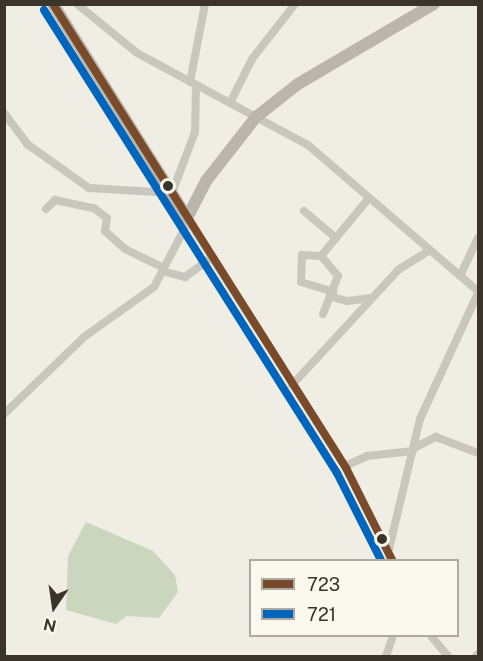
<!DOCTYPE html>
<style>
body{margin:0}
#map{position:relative;width:483px;height:661px;overflow:hidden;background:#f0ede4;font-family:"Public Sans",sans-serif}
div>[style]{position:absolute}
[style*='--x']{left:calc(var(--x)*1px);top:calc(var(--y)*1px);width:calc(var(--w)*1px);rotate:calc(var(--a)*1deg)}
.green>*{inset:0;background:#cbd6be}
.street>*{height:8px;margin:-4px;padding:0 4px;transform-origin:4px;border-radius:4px;background:#c9c6bd}
.secondary>*{height:12px;margin:-6px;padding:0 6px;transform-origin:6px;border-radius:6px;background:#bab6ad}
.bus-1>*{height:8px;margin:-4px;padding:0 4px;transform-origin:4px;border-radius:4px;background:#7a4b2a}
.bus-2>*{height:8px;margin:-4px;padding:0 4px;transform-origin:4px;border-radius:4px;background:#0065bd}
.dots>*{width:16px;height:16px;translate:-50% -50%;box-sizing:border-box;border:3px solid #fbf8ed;border-radius:50%}
span{translate:-50% -50%;white-space:nowrap;text-align:center;line-height:1.15;-webkit-text-stroke:6px #fbf8ed;paint-order:stroke}
.frame{position:absolute;inset:0;border:6px solid #3a342a;pointer-events:none}
.legend{position:absolute;left:249px;top:559px;width:210px;height:78px;box-sizing:border-box;background:#fbf8ed;border:2px solid #aeaa9f;margin:0;padding:8px 10px;list-style:none;font-size:18px;color:#3a342a}
.legend li{display:flex;align-items:center;gap:12px;height:30px}
.legend b{width:30px;border:2px solid #aeaa9f}
.north{position:absolute;left:24px;top:577px;width:60px;height:60px;-webkit-text-stroke:4px #fbf8ed;paint-order:stroke;rotate:193deg;font-size:16px;font-weight:700;line-height:24px;text-align:center;color:#3a342a}
.north::after{content:'';display:block;margin:auto;width:21px;height:27px;background:#3a342a;clip-path:polygon(50% 0,100% 100%,50% 72%,0 100%)}
</style>
<div id="map">
<div class="green">
<i style="clip-path:polygon(86px 522px,153px 551px,175px 575px,178px 592px,159px 618px,127px 616px,116px 624px,66px 610px,68px 556px)"></i>
</div>
<div class="street">
<i style="--x:77;--y:4;--w:77;--a:39.2"></i>
<i style="--x:137;--y:53;--w:194;--a:28.3"></i>
<i style="--x:308;--y:145;--w:224;--a:40.7"></i>
<i style="--x:190;--y:82;--w:79;--a:-79.1"></i>
<i style="--x:230;--y:103;--w:49;--a:-63.4"></i>
<i style="--x:252;--y:59;--w:70;--a:-52"></i>
<i style="--x:4;--y:113;--w:39;--a:53"></i>
<i style="--x:27;--y:144;--w:76;--a:35.4"></i>
<i style="--x:89;--y:188;--w:83;--a:3.4"></i>
<i style="--x:172;--y:193;--w:65;--a:-69.3"></i>
<i style="--x:195;--y:132;--w:47;--a:-88.8"></i>
<i style="--x:46;--y:209;--w:13;--a:-45"></i>
<i style="--x:55;--y:200;--w:40;--a:12"></i>
<i style="--x:94;--y:208;--w:16;--a:38"></i>
<i style="--x:107;--y:218;--w:13;--a:99"></i>
<i style="--x:105;--y:231;--w:27;--a:42"></i>
<i style="--x:125;--y:249;--w:43;--a:26"></i>
<i style="--x:304;--y:211;--w:42;--a:40.2"></i>
<i style="--x:187;--y:218;--w:296;--a:57.5"></i>
<i style="--x:346;--y:468;--w:103;--a:63.4"></i>
<i style="--x:321;--y:256;--w:19;--a:-177"></i>
<i style="--x:302;--y:255;--w:27;--a:92"></i>
<i style="--x:301;--y:282;--w:34;--a:17"></i>
<i style="--x:162;--y:271;--w:24;--a:15"></i>
<i style="--x:185;--y:277;--w:31;--a:-36"></i>
<i style="--x:460;--y:276;--w:42;--a:-64.7"></i>
<i style="--x:332;--y:297;--w:16;--a:15"></i>
<i style="--x:347;--y:301;--w:24;--a:-7"></i>
<i style="--x:323;--y:314;--w:41;--a:-68.5"></i>
<i style="--x:338;--y:276;--w:26;--a:-130"></i>
<i style="--x:321;--y:256;--w:75;--a:-50.4"></i>
<i style="--x:292;--y:385;--w:156;--a:-47.3"></i>
<i style="--x:398;--y:270;--w:34;--a:-32"></i>
<i style="--x:4;--y:414;--w:111;--a:-43.9"></i>
<i style="--x:84;--y:337;--w:86;--a:-35.5"></i>
<i style="--x:154;--y:287;--w:73;--a:-62.4"></i>
<i style="--x:414;--y:448;--w:25;--a:-27"></i>
<i style="--x:436;--y:437;--w:45;--a:20.9"></i>
<i style="--x:345;--y:466;--w:24;--a:-24"></i>
<i style="--x:367;--y:456;--w:46;--a:-6.2"></i>
<i style="--x:389;--y:549;--w:134;--a:-76.6"></i>
<i style="--x:420;--y:419;--w:139;--a:-65.3"></i>
<i style="--x:431;--y:636;--w:26;--a:50"></i>
<i style="--x:386;--y:656;--w:21;--a:-71"></i>
<i style="--x:476;--y:656;--w:3;--a:-45"></i>
</div>
<div class="secondary">
<i style="--x:53;--y:4;--w:252;--a:57.9"></i>
<i style="--x:187;--y:218;--w:42;--a:-62.8"></i>
<i style="--x:206;--y:181;--w:81;--a:-52"></i>
<i style="--x:256;--y:117;--w:53;--a:-38.2"></i>
<i style="--x:298;--y:84;--w:158;--a:-30.5"></i>
</div>
<div class="bus-1">
<i style="--x:53;--y:4;--w:549;--a:57.73"></i>
<i style="--x:346;--y:468;--w:103;--a:63.4"></i>
</div>
<div class="bus-2">
<i style="--x:44;--y:10;--w:548;--a:57.67"></i>
<i style="--x:337;--y:473;--w:97;--a:63.2"></i>
</div>
<div class="dots">
<i style="left:168px;top:186px;background:#3a342a"></i>
<i style="left:382px;top:539px;background:#3a342a"></i>
</div>
<div class="frame"></div>
<ul class="legend">
<li><b style="height:8px;background:#7a4b2a"></b>723</li>
<li><b style="height:8px;background:#0065bd"></b>721</li>
</ul>
<div class="north">N</div>
</div>
